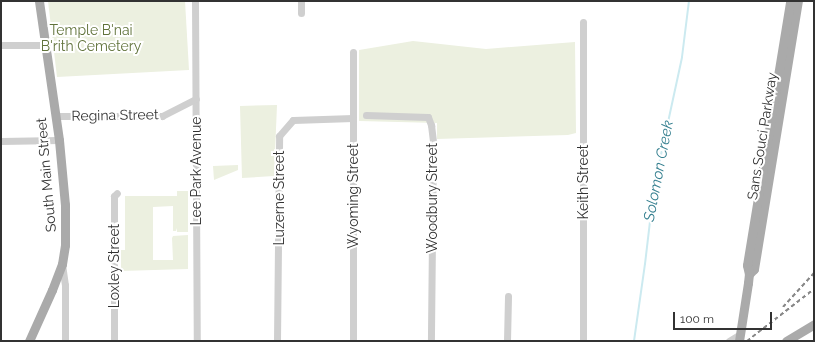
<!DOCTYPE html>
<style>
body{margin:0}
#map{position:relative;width:815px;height:342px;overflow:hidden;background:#fff;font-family:Raleway,sans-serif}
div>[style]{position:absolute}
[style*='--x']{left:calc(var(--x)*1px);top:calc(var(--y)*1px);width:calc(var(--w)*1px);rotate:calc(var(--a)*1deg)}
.green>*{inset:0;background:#ecf0e0}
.stream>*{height:2px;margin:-1px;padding:0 1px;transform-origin:1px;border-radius:1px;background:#cceaf0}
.minor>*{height:7px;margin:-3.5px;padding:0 3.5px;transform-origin:3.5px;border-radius:3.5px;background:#cfcfcf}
.major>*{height:9px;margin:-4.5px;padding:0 4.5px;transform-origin:4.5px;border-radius:4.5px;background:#aaa}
.rail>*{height:2px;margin-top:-1px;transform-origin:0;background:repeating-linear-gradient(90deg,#878787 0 4px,transparent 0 7px)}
span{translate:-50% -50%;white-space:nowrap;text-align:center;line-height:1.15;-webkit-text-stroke:4px #fff;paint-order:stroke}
.park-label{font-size:14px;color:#61733b}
.street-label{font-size:14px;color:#323232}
.water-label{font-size:15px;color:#347f8f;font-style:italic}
.frame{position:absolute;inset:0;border:2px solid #323232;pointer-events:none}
.scale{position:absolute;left:673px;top:312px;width:99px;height:18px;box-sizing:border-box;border:2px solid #323232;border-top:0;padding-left:5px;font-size:12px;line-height:14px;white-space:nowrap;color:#323232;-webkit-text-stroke:3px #fff;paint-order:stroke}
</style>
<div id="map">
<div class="green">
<i style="clip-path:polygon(48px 1px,185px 1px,189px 70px,57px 77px)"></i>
<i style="clip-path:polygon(413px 41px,486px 49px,575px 42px,576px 133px,568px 135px,437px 139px,437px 123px,359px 121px,359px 50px)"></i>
<i style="clip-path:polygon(277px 105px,274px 176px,242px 178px,240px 106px)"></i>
<i style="clip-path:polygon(238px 165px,238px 170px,214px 180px,213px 166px)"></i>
<i style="clip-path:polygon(177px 191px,188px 191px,188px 232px,177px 232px,177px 228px,176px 231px,173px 231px,173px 206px,153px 207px,153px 260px,173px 260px,172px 238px,173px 236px,188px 235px,188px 269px,121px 271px,121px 250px,125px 250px,125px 196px,177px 196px)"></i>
</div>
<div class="stream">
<i style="--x:634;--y:341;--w:78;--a:-81.9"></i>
<i style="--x:645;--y:264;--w:78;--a:-83.3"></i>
<i style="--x:654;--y:187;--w:133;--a:-77.8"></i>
<i style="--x:682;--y:57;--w:56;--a:-82.9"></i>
</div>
<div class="minor">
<i style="--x:195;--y:1;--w:340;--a:89.7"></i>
<i style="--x:301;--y:1;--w:12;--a:90"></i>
<i style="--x:1;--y:45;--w:44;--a:0"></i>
<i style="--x:353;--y:52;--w:289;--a:90"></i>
<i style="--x:366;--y:115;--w:62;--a:1.8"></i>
<i style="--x:428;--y:117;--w:9;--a:69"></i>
<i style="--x:431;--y:125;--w:17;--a:83"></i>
<i style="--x:433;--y:142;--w:199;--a:90.6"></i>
<i style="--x:55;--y:116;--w:107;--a:0"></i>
<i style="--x:162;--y:116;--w:38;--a:-27"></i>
<i style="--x:1;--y:141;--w:58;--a:-1"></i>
<i style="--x:62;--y:264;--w:21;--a:82"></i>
<i style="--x:65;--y:285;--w:56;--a:90"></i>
<i style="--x:114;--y:341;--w:145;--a:-90"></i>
<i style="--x:114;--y:196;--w:4;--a:-45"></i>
<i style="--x:277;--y:341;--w:205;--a:-89.4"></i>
<i style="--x:279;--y:136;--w:21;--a:-49"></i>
<i style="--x:293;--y:120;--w:60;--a:-1.9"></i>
<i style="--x:507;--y:341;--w:45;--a:-88.7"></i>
<i style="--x:583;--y:341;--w:319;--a:-90"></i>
<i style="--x:729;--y:341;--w:13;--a:-32"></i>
</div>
<div class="major">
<i style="--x:749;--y:274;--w:7;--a:-45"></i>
<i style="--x:754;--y:269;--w:272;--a:-80.7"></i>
<i style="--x:29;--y:341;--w:56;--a:-65.7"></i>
<i style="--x:52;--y:290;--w:28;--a:-69"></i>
<i style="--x:62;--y:264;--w:19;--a:-81"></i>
<i style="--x:65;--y:245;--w:40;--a:-90"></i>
<i style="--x:65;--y:205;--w:65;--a:-95.3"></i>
<i style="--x:59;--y:140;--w:140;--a:-98.2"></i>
<i style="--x:739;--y:341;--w:59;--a:-81.2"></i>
<i style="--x:748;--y:283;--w:9;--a:-84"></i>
<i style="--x:749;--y:274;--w:9;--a:-103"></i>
<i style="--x:747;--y:265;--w:267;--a:-80.7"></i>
<i style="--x:786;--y:341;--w:33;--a:-31"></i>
</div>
<div class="rail">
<i style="--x:783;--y:307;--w:46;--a:-47.6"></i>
<i style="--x:747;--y:341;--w:85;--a:-37.8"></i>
</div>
<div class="park-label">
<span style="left:91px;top:38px">Temple B'nai<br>B'rith Cemetery</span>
</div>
<div class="street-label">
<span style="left:115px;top:115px;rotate:-1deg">Regina Street</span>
<span style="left:762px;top:136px;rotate:-81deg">Sans Souci Parkway</span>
<span style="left:196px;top:171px;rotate:-90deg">Lee Park Avenue</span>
<span style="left:46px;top:175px;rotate:-95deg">South Main Street</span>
<span style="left:583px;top:182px;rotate:-90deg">Keith Street</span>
<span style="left:353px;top:196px;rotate:-90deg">Wyoming Street</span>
<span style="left:279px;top:198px;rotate:-90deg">Luzerne Street</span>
<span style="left:432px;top:198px;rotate:-90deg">Woodbury Street</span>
<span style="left:114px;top:266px;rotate:-90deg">Loxley Street</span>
</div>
<div class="water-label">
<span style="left:659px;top:171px;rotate:-79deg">Solomon Creek</span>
</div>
<div class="frame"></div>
<div class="scale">100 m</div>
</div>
